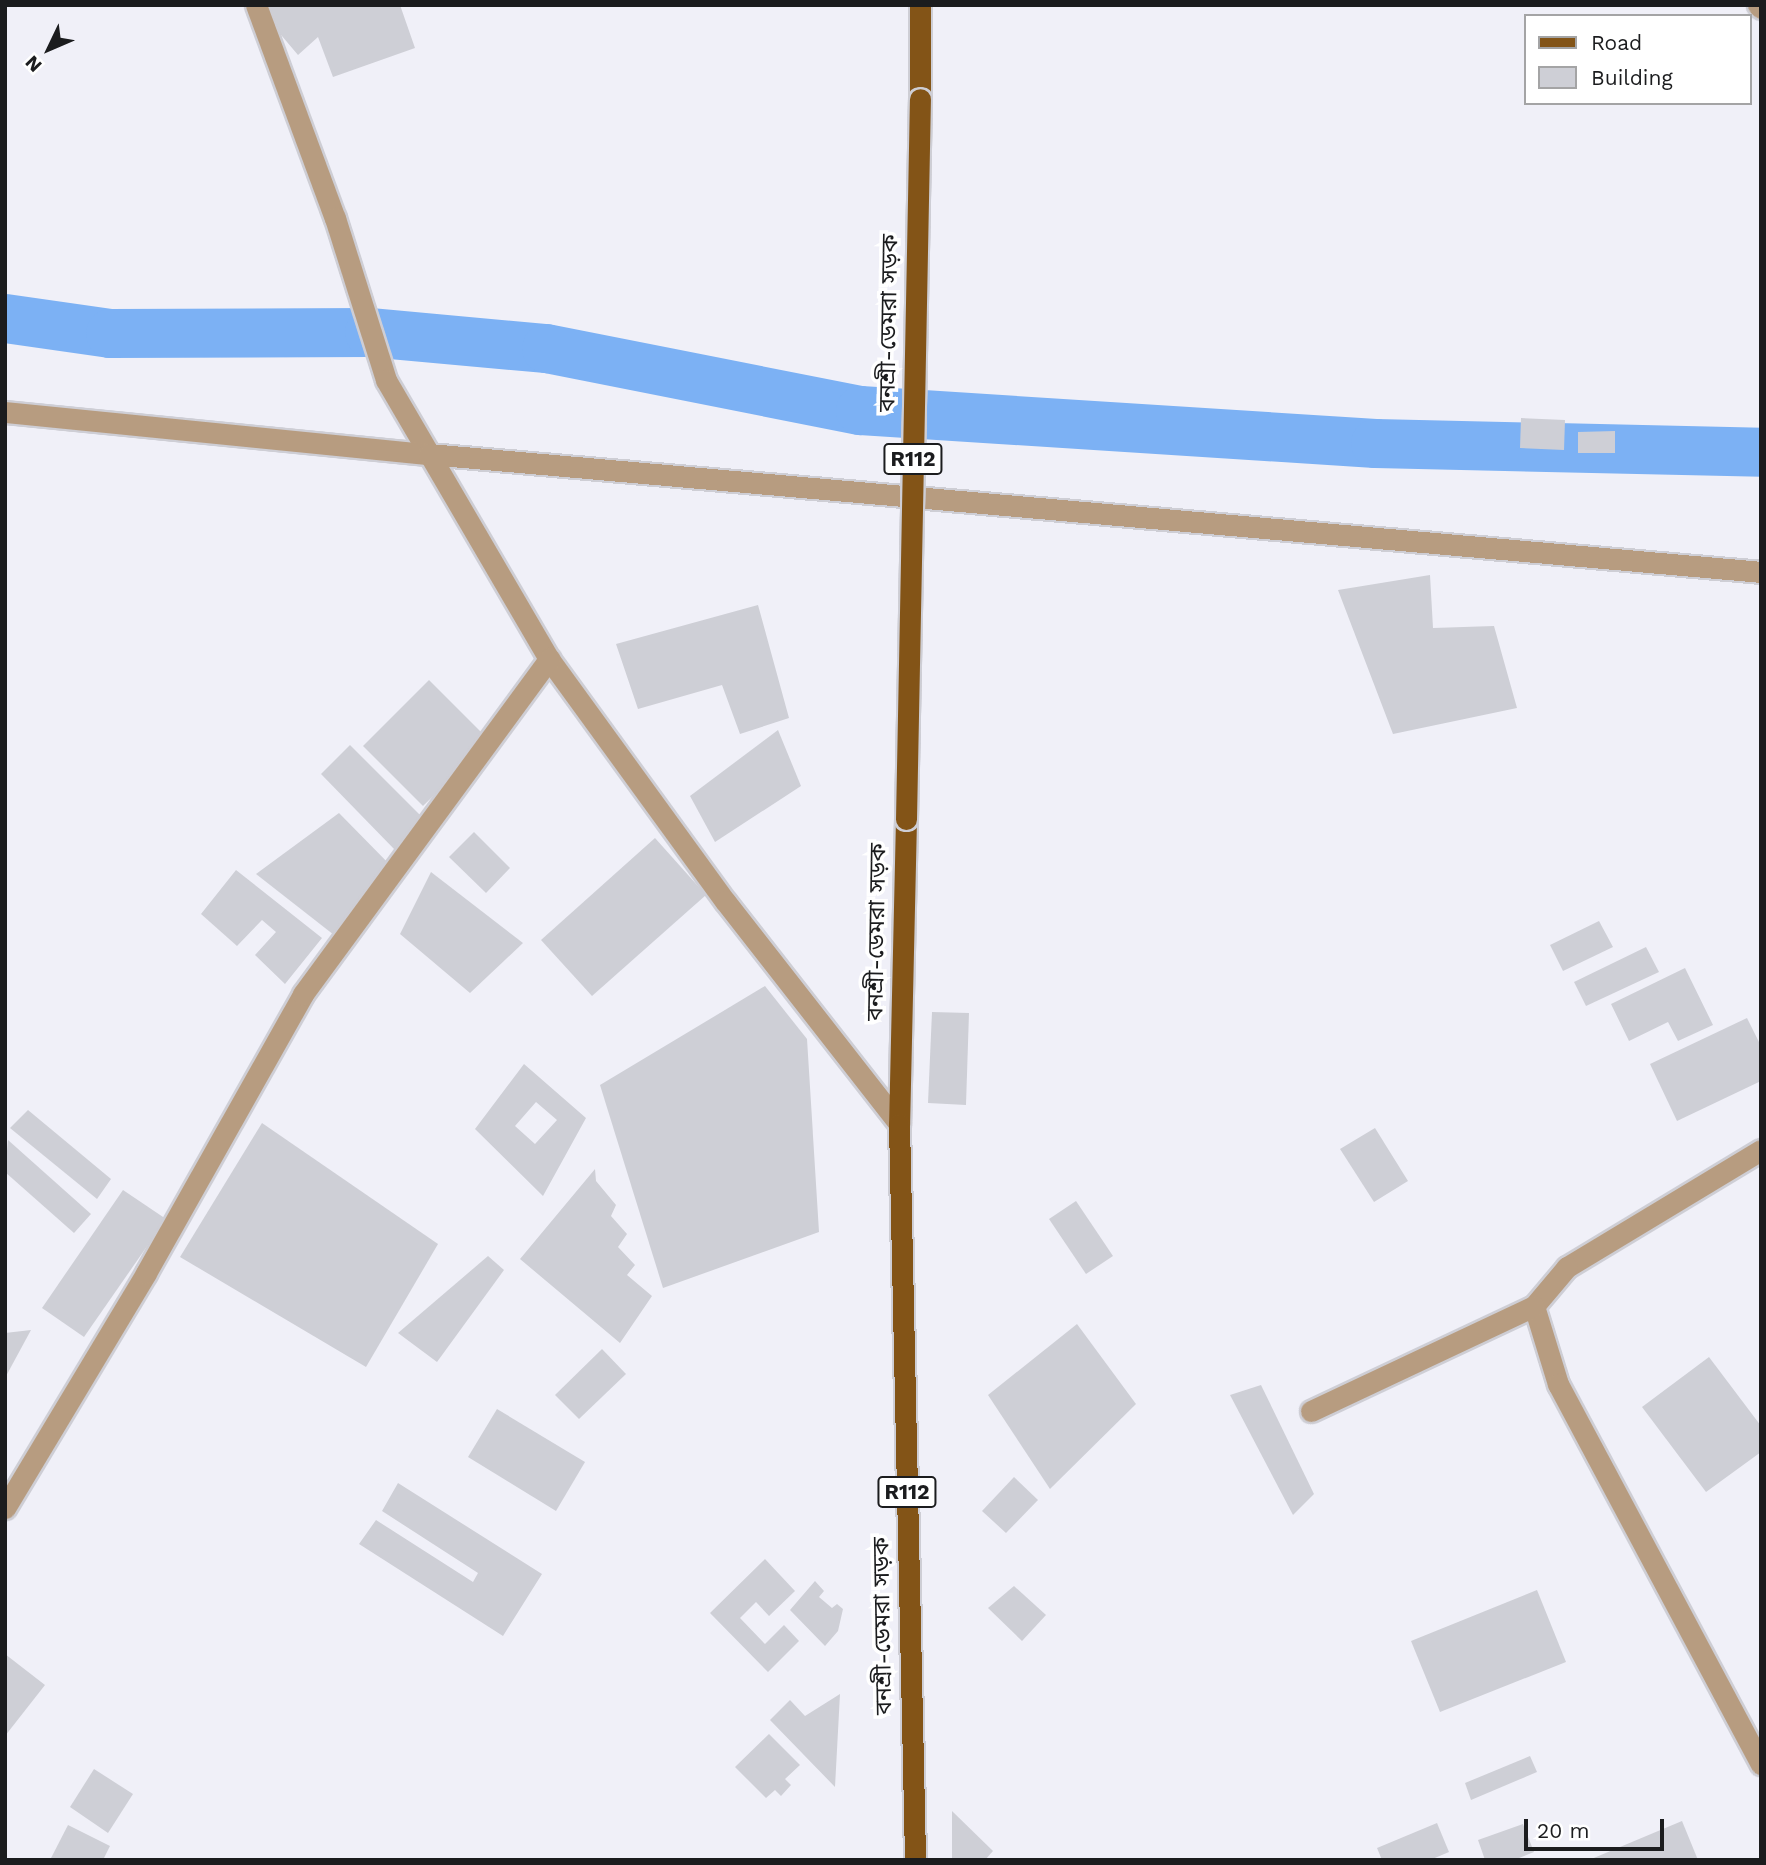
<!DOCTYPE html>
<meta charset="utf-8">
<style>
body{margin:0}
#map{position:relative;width:1766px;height:1865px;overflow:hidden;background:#f0f0f8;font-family:"Work Sans","Noto Sans Bengali",sans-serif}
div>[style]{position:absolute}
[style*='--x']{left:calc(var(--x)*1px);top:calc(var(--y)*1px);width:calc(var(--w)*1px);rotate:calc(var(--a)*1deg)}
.canal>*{height:49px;margin:-24.5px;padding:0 24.5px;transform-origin:24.5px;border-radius:24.5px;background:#7cb1f4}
.building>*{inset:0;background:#cecfd6}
.roads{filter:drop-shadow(2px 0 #ceced5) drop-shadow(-2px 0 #ceced5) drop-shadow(0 2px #ceced5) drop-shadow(0 -2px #ceced5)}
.minor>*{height:21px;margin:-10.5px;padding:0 10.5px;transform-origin:10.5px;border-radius:10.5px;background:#b79c80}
.major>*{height:21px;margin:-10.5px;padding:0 10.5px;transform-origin:10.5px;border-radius:10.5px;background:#835417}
.bridges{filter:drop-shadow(2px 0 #ceced5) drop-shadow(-2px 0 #ceced5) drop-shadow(0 2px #ceced5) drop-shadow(0 -2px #ceced5)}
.major-bridge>*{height:21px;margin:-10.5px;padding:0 10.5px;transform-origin:10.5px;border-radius:10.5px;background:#835417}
span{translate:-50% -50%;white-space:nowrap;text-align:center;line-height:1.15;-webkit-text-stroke:7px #fff;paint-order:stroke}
.shield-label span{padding:2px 5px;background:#fff;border:2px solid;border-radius:5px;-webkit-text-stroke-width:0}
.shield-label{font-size:21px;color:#1b1c1e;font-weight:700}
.street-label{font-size:23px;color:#1b1c1e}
.frame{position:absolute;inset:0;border:7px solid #1b1c1e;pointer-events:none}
.legend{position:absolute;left:1524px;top:14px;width:228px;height:91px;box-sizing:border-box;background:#fff;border:2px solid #a4a4a5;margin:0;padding:9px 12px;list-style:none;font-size:21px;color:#1b1c1e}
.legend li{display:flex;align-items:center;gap:14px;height:35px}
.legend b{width:35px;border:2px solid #a4a4a5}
.north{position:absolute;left:14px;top:14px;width:70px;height:70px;-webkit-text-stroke:5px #fff;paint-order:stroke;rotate:226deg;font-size:19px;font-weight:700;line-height:28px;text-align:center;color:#1b1c1e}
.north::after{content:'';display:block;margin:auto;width:24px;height:32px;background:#1b1c1e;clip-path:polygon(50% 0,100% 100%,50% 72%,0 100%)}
.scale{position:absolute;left:1524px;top:1819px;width:140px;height:32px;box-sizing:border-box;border:4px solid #1b1c1e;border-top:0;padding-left:9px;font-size:21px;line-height:24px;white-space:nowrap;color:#1b1c1e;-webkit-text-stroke:5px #fff;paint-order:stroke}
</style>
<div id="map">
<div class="canal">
<i style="--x:5;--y:318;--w:106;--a:8.1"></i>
<i style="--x:110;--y:333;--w:259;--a:-0.2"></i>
<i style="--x:369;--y:332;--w:178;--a:5.2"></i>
<i style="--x:546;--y:348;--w:320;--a:11.2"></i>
<i style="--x:860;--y:410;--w:516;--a:3.67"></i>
<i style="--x:1375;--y:443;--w:386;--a:1.3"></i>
</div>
<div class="building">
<i style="clip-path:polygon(266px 5px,400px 5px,415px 48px,333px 77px,318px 37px,298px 55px,260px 10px)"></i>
<i style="clip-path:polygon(1521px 418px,1565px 420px,1564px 450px,1520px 448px)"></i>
<i style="clip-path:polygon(1615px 431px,1615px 453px,1578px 453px,1578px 432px)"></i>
<i style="clip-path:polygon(1430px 575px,1433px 628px,1494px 626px,1517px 708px,1393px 734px,1338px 590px)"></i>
<i style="clip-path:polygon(758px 605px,789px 718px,740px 734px,722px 685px,638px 709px,616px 644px)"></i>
<i style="clip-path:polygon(429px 680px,490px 741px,423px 806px,363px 746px)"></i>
<i style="clip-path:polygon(778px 730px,801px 786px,715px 842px,690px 796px)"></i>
<i style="clip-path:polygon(350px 745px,426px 821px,395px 850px,321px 774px)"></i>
<i style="clip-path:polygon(339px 813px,396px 871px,334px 935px,256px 874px)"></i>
<i style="clip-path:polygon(474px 832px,510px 868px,486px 893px,449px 857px)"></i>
<i style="clip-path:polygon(655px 838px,706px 895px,592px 996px,541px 940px)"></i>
<i style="clip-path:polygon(236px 870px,322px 938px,285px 984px,255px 955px,276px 932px,262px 920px,237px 946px,201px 914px)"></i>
<i style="clip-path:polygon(431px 872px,523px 943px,470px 993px,400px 934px)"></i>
<i style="clip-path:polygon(1599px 921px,1613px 947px,1563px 971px,1550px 945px)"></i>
<i style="clip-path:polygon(1646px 947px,1659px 972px,1586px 1006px,1574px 982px)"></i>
<i style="clip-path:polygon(1685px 968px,1713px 1025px,1678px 1041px,1668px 1022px,1629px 1041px,1611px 1004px)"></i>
<i style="clip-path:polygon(765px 986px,807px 1039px,819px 1232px,663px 1288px,600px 1085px)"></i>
<i style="clip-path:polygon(932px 1012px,969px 1013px,966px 1105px,928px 1103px)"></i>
<i style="clip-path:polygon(1747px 1018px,1761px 1046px,1761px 1081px,1677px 1121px,1650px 1064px)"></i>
<i style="clip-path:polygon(evenodd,524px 1064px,586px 1118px,543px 1196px,475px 1129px,524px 1064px,536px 1102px,557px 1120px,535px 1144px,515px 1126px,536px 1102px)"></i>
<i style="clip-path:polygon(28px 1110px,111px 1179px,97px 1199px,10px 1128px)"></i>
<i style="clip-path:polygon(262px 1123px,438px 1244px,366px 1367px,180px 1257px)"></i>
<i style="clip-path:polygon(1375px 1128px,1408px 1181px,1374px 1202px,1340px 1149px)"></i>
<i style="clip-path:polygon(8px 1140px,91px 1214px,74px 1233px,5px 1172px)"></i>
<i style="clip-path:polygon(595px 1169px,596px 1181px,616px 1205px,611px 1216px,627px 1234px,618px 1247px,635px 1265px,627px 1275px,652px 1296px,620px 1343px,520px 1259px)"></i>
<i style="clip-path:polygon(123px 1190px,166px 1219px,84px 1337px,42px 1308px)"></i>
<i style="clip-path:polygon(1076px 1201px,1113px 1256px,1086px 1274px,1049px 1219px)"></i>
<i style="clip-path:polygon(488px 1256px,504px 1270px,437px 1362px,398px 1333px)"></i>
<i style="clip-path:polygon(1077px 1324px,1136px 1404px,1050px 1489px,988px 1395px)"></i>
<i style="clip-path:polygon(31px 1330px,5px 1378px,5px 1333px)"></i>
<i style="clip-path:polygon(602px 1349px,626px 1374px,579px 1419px,555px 1395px)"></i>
<i style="clip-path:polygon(1709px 1357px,1761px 1426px,1761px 1452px,1706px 1492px,1642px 1407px)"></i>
<i style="clip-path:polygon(1261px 1385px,1314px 1494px,1293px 1515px,1230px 1395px)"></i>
<i style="clip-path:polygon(497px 1409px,585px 1462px,556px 1511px,468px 1457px)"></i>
<i style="clip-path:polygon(1014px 1477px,1038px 1500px,1006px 1533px,982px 1511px)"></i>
<i style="clip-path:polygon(398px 1483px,542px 1574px,503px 1636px,359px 1544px,376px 1520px,473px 1582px,478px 1573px,382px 1511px)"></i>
<i style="clip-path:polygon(765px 1559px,795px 1591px,769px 1616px,756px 1602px,740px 1618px,765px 1644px,784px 1625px,799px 1641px,768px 1672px,710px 1613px)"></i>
<i style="clip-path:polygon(815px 1581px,824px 1591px,819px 1597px,832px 1608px,837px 1604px,843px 1609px,838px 1631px,825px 1646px,790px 1610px)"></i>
<i style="clip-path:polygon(1014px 1586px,1046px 1615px,1022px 1641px,988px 1608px)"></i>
<i style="clip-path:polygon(1537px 1590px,1566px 1662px,1440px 1712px,1411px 1641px)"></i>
<i style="clip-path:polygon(5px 1654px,45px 1685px,5px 1736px)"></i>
<i style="clip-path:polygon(840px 1694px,835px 1787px,770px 1720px,790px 1700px,805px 1716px)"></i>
<i style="clip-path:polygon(769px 1734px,800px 1765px,785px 1779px,791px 1785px,781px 1796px,775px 1790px,766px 1798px,735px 1767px)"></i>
<i style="clip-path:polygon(1530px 1756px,1537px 1772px,1471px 1800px,1465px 1783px)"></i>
<i style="clip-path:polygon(94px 1769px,133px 1794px,108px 1833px,70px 1807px)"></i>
<i style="clip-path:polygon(952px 1811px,993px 1851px,985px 1860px,952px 1860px)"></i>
<i style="clip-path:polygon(1682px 1821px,1698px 1860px,1589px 1860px)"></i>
<i style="clip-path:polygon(1437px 1823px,1449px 1852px,1430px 1860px,1382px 1860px,1377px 1848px)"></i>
<i style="clip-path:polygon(1523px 1824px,1534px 1852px,1514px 1860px,1485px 1860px,1478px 1840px)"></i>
<i style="clip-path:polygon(68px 1825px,110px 1846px,103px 1860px,50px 1860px)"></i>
</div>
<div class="roads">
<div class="minor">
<i style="--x:256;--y:5;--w:227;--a:69.7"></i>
<i style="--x:335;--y:218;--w:170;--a:72.5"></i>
<i style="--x:386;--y:380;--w:323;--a:59.7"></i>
<i style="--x:549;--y:659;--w:299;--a:54"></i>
<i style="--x:725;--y:901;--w:283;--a:52"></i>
<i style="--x:1758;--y:5;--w:4;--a:45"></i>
<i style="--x:5;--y:412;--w:426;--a:5.7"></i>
<i style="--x:429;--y:454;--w:1337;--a:5.06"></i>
<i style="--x:1761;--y:1150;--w:227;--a:148.9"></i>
<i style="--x:1567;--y:1267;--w:51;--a:130.2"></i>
<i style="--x:1534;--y:1306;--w:82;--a:72.9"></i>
<i style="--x:1558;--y:1384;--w:431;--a:61.9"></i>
<i style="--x:1311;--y:1411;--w:246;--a:-25.2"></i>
<i style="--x:5;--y:1508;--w:274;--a:-59"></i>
<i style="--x:146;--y:1273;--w:320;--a:-60.6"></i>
<i style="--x:303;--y:994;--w:416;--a:-53.7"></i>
</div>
<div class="major">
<i style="--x:920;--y:99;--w:94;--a:-90"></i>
<i style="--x:906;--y:819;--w:305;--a:91.3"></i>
<i style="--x:899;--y:1124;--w:736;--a:88.75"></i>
</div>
</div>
<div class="bridges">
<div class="major-bridge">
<i style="--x:906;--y:819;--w:720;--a:-88.89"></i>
</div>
</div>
<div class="shield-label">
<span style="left:913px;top:459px">R112</span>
<span style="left:907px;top:1492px">R112</span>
</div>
<div class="street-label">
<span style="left:889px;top:323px;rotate:-89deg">বনশ্রী-ডেমরা সড়ক</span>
<span style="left:877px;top:932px;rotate:-89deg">বনশ্রী-ডেমরা সড়ক</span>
<span style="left:883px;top:1626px;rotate:-91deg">বনশ্রী-ডেমরা সড়ক</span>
</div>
<div class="frame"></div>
<ul class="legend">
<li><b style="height:9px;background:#835417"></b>Road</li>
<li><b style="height:19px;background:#cecfd6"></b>Building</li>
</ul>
<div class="north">N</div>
<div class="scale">20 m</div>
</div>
